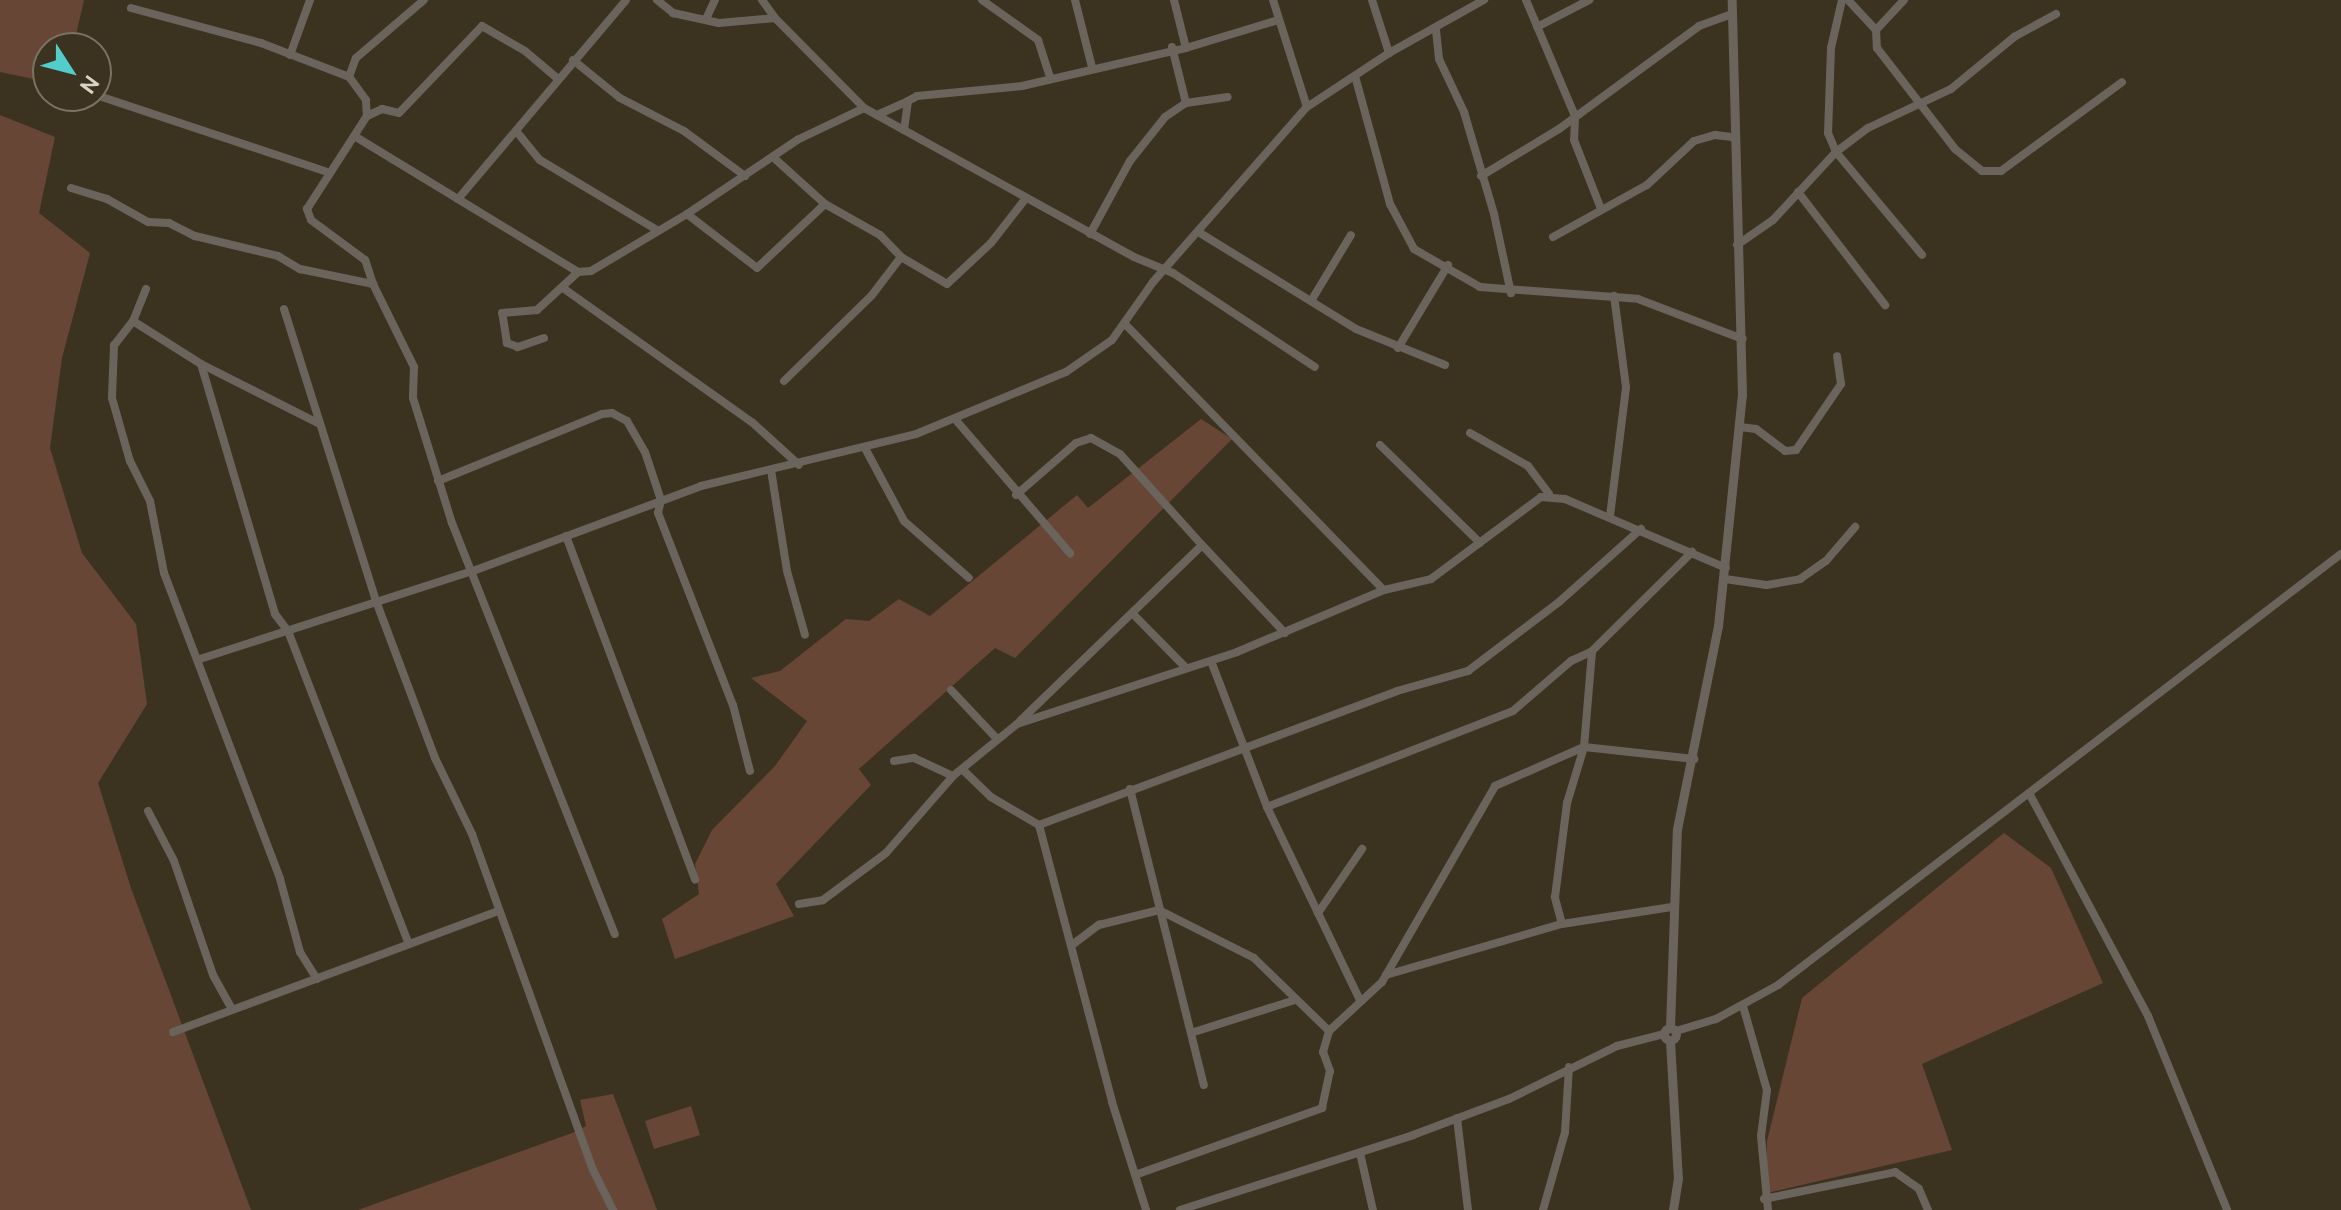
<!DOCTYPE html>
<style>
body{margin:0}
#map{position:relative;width:2341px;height:1210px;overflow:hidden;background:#3b331f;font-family:Ubuntu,sans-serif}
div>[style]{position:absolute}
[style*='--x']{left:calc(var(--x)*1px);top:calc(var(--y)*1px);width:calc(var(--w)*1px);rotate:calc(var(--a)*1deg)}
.green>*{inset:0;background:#674635}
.minor>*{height:8px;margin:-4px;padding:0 4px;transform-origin:4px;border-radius:4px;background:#6b645c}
.tertiary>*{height:9px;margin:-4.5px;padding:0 4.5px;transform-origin:4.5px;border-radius:4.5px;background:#6b645c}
.tertiary>.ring{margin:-4.5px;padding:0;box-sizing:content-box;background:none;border:9px solid #6b645c;border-radius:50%}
span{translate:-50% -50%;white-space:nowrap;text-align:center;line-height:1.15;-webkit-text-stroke:8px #3b331f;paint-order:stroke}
.north{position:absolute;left:32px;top:32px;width:80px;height:80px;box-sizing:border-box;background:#3b331f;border:2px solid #7a7362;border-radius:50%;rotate:126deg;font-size:22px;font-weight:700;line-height:32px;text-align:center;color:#d8d3c7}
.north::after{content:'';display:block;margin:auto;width:28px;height:36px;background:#52cdcc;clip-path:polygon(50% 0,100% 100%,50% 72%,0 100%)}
</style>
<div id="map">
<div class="green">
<i style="clip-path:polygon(0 0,84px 0,73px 48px,48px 48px,48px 82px,0 72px)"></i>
<i style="clip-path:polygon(0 115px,55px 137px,39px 213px,90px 253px,62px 358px,50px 448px,82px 553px,136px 624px,147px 704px,98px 783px,131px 888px,251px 1210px,0 1210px)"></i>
<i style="clip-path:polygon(1201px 419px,1232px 439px,1015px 658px,995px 648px,859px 769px,871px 785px,776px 884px,794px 916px,675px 959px,662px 919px,699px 894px,695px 864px,712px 830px,775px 766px,807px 721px,751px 678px,780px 671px,846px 619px,869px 621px,899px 599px,930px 616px,1077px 495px,1088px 508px)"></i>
<i style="clip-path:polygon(2004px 833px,2051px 868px,2103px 983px,1922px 1064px,1952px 1150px,1767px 1193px,1767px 1141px,1802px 998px)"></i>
<i style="clip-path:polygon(613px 1094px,657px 1210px,358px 1210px,572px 1133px,586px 1126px,580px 1100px)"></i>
<i style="clip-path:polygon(691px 1106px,700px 1135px,654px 1149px,645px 1121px)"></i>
</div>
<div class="minor">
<i style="--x:657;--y:0;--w:21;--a:39"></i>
<i style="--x:673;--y:13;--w:47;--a:12.3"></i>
<i style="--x:719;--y:23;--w:56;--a:-5.1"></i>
<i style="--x:775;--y:18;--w:127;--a:45.3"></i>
<i style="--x:864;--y:108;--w:308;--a:28.9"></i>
<i style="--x:1134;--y:257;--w:42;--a:22.3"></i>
<i style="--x:1173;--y:273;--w:170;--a:33.5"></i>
<i style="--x:762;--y:0;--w:22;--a:54"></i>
<i style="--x:982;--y:0;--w:69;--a:35.5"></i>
<i style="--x:1038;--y:40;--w:38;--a:72"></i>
<i style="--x:1075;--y:0;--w:69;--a:75.8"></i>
<i style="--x:1174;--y:0;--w:49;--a:76"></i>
<i style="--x:1273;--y:0;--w:112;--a:72.4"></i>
<i style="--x:1372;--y:0;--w:56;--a:72.2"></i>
<i style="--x:1526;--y:0;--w:126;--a:67.1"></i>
<i style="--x:1575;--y:116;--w:24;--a:92"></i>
<i style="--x:1574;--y:140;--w:74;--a:68.6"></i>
<i style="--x:1842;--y:0;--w:49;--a:102.9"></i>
<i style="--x:1831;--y:48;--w:85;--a:92"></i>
<i style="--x:1828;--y:133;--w:21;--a:67"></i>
<i style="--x:1836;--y:152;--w:134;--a:50.1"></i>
<i style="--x:1848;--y:0;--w:41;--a:47"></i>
<i style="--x:1904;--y:0;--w:41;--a:133"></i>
<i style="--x:1876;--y:30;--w:18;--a:87"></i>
<i style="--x:1877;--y:48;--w:128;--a:52.3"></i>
<i style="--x:1955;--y:149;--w:35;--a:39"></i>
<i style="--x:1982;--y:171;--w:19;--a:0"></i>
<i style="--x:2001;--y:171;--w:150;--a:-36.3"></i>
<i style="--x:131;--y:8;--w:135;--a:15.1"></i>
<i style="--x:261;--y:43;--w:94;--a:21.1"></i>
<i style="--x:706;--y:19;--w:21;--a:-65"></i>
<i style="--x:1537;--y:27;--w:59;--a:-27.4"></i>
<i style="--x:1436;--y:30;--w:29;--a:84"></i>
<i style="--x:1439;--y:59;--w:59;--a:64.7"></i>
<i style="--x:1464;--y:112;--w:106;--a:73.6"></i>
<i style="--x:1494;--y:214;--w:81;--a:77.9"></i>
<i style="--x:1172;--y:47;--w:58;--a:76"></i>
<i style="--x:290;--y:55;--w:59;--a:-70"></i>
<i style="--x:573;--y:60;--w:60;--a:39"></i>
<i style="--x:620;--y:98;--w:72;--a:27.3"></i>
<i style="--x:684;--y:131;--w:76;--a:36.4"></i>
<i style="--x:1355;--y:76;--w:133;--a:74.7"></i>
<i style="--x:1390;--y:204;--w:51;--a:61.9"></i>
<i style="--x:1414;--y:249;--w:76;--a:29.9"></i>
<i style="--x:1480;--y:287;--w:158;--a:4.3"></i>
<i style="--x:1638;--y:299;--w:112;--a:20.9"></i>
<i style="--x:96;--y:95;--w:243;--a:18.4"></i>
<i style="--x:877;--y:115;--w:34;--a:-24"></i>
<i style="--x:367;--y:116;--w:17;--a:-25"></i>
<i style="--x:382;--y:109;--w:17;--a:13"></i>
<i style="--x:399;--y:113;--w:120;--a:-46.3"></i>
<i style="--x:482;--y:26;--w:50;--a:30.2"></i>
<i style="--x:525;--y:51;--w:42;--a:40.2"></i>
<i style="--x:904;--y:130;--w:29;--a:-82"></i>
<i style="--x:908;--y:101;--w:10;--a:-29"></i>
<i style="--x:917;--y:96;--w:105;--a:-5.4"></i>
<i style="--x:1022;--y:86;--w:168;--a:-13"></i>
<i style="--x:1186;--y:48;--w:96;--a:-16.9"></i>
<i style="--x:517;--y:132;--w:36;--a:51"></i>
<i style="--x:540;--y:160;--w:136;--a:30.9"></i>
<i style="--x:356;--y:137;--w:119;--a:31.3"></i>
<i style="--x:458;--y:199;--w:260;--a:-49.8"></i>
<i style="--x:774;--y:158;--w:69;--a:42"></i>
<i style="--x:825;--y:204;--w:63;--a:29.4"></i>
<i style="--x:880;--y:235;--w:30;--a:46"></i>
<i style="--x:901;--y:257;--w:53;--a:30.4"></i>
<i style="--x:947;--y:284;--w:60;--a:-43"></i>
<i style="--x:991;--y:243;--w:57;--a:-52.1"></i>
<i style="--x:1481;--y:176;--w:91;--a:-31.1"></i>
<i style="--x:1559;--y:129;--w:174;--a:-36.3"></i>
<i style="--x:1699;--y:26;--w:35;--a:-20"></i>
<i style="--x:71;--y:188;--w:38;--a:17"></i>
<i style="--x:107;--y:199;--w:47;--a:29.3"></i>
<i style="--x:148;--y:222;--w:21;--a:3"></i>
<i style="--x:169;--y:223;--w:29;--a:27"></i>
<i style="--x:195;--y:236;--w:85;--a:13.5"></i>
<i style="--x:278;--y:256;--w:26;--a:31"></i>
<i style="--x:300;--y:269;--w:75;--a:11.6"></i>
<i style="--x:373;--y:284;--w:93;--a:63.7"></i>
<i style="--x:414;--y:367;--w:31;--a:92"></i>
<i style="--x:413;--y:398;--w:131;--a:72.7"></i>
<i style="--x:452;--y:523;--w:442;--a:68.4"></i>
<i style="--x:1798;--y:192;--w:143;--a:52.4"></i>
<i style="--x:458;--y:199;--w:140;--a:31.3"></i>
<i style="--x:687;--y:214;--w:88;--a:37.6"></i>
<i style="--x:757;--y:268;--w:93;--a:-43.3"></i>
<i style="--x:1200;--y:233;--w:183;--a:31.6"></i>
<i style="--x:1356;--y:329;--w:96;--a:22"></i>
<i style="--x:1090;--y:234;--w:83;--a:-61.3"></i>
<i style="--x:1130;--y:161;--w:56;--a:-51.5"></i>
<i style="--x:1165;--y:117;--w:25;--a:-34"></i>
<i style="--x:1186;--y:103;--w:42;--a:-8.1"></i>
<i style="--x:1553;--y:237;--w:107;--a:-29"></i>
<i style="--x:1647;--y:185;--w:64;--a:-43.1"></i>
<i style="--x:1694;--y:141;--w:22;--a:-16"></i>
<i style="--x:1715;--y:135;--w:17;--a:7"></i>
<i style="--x:1737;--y:245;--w:44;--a:-34.8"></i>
<i style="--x:1773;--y:220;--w:93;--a:-47.2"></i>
<i style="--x:1836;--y:152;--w:40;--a:-37"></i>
<i style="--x:1868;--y:128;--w:92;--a:-25.2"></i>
<i style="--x:1951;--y:89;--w:82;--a:-39.5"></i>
<i style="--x:2014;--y:37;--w:48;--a:-28.7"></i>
<i style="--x:373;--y:284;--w:25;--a:-108"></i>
<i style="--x:365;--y:260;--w:67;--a:-143.5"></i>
<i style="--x:311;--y:220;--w:12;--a:-110"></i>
<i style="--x:307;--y:209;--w:111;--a:-57.2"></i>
<i style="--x:367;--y:116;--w:16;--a:-94"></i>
<i style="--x:366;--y:100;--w:29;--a:-126"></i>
<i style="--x:349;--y:77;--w:20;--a:-70"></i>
<i style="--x:356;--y:58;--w:89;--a:-40.5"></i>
<i style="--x:563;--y:288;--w:233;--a:35.4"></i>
<i style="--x:753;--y:423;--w:62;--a:42.4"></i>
<i style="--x:146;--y:289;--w:35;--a:112"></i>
<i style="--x:133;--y:321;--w:31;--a:128"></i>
<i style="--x:114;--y:345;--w:53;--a:92.2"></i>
<i style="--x:112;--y:398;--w:66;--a:74.1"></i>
<i style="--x:130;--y:461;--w:45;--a:63.4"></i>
<i style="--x:150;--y:501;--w:73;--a:79"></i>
<i style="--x:164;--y:573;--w:327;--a:69.2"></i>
<i style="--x:280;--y:879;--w:76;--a:74.7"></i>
<i style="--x:300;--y:952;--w:32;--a:58"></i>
<i style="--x:1311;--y:301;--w:77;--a:-58.8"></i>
<i style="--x:284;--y:309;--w:306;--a:72.5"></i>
<i style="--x:376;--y:601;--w:168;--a:69.4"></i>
<i style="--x:435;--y:758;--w:85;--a:64"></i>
<i style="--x:472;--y:834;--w:357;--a:70.2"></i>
<i style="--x:593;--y:1170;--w:45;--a:63.4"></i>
<i style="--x:133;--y:321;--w:80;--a:32.3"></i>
<i style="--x:201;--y:364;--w:133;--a:26.8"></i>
<i style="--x:1125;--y:324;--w:371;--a:45.8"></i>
<i style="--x:544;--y:338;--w:28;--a:161"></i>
<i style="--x:518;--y:347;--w:12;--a:-160"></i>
<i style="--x:507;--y:343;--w:30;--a:-99"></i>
<i style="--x:502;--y:313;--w:35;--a:-5"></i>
<i style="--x:537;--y:310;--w:56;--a:-42.8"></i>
<i style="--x:578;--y:272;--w:13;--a:-4"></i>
<i style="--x:591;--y:271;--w:112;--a:-30.7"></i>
<i style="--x:687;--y:214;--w:133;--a:-33.9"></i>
<i style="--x:797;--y:140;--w:74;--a:-25.5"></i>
<i style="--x:1398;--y:348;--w:97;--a:-58.9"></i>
<i style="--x:201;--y:364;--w:261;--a:73.5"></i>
<i style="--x:275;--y:614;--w:21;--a:53"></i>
<i style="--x:288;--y:631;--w:333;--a:68.9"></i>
<i style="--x:784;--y:381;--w:123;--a:-44.3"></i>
<i style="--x:872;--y:295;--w:48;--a:-52.7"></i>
<i style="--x:955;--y:419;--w:177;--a:49.4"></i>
<i style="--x:1740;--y:427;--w:16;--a:7"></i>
<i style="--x:1756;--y:429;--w:36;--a:37"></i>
<i style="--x:1785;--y:451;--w:11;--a:-5"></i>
<i style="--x:1796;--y:450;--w:80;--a:-55.7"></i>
<i style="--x:1841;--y:384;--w:28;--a:-98"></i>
<i style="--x:1470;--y:433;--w:67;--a:29.6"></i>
<i style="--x:1528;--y:466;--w:35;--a:53"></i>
<i style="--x:1380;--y:445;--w:140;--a:44.4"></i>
<i style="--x:866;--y:450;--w:81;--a:61.8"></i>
<i style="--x:904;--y:521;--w:86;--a:41.2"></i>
<i style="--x:771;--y:470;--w:102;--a:81"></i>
<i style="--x:787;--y:571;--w:66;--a:74.3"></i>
<i style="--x:438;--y:481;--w:177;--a:-22.2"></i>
<i style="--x:602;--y:414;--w:10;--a:-6"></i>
<i style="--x:612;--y:413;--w:17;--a:28"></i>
<i style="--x:627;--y:421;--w:36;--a:60"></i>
<i style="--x:645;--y:452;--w:51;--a:71.6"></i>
<i style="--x:661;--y:500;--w:13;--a:103"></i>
<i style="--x:658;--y:513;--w:206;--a:68.7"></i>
<i style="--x:733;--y:705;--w:68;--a:75.6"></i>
<i style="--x:1016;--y:495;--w:79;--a:-40.9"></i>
<i style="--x:1076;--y:443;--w:16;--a:-18"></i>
<i style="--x:1091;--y:438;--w:33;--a:29"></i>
<i style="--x:1120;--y:454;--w:122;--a:48"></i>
<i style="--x:1610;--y:516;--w:130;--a:-82.9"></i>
<i style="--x:1626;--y:387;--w:92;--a:-97.5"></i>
<i style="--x:566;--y:536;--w:367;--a:69.4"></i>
<i style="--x:1725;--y:579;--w:42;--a:8.1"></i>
<i style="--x:1767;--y:585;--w:34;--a:-10"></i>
<i style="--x:1800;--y:579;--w:32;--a:-35"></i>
<i style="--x:1826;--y:561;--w:45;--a:-49.5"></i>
<i style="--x:1132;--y:613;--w:77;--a:45.5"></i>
<i style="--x:200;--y:659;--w:287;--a:-17.9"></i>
<i style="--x:473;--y:571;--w:243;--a:-20.4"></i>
<i style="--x:701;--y:486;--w:221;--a:-13.6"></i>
<i style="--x:916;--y:434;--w:162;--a:-22.5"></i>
<i style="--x:1066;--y:372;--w:56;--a:-34.8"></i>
<i style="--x:1112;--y:340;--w:71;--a:-54.7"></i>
<i style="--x:1153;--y:282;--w:233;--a:-48.7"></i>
<i style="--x:1307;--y:107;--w:98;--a:-33.4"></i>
<i style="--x:1389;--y:53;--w:109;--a:-29.2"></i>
<i style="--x:1211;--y:661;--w:156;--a:69"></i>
<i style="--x:1267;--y:807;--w:216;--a:64.3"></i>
<i style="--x:951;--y:690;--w:67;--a:46.8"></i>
<i style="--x:1020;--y:721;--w:253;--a:-44"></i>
<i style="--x:1202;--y:545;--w:121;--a:46.7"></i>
<i style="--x:894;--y:761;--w:20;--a:-9"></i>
<i style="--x:914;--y:758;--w:43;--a:24.8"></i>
<i style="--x:963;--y:770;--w:39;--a:44"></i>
<i style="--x:991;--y:797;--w:56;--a:30.3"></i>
<i style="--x:1039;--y:825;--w:286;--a:75.2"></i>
<i style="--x:1112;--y:1102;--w:113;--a:72.5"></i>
<i style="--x:1130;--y:789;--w:305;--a:76"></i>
<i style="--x:2029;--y:793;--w:253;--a:61.9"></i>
<i style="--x:2148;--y:1016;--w:209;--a:67.8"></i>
<i style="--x:1267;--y:807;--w:264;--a:-21.3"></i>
<i style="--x:1513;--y:711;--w:77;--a:-40.8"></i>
<i style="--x:1571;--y:661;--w:23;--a:-25"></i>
<i style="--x:1592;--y:651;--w:141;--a:-44.7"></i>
<i style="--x:148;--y:811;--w:56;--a:62.5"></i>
<i style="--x:174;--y:861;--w:120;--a:71.1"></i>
<i style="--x:213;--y:975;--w:38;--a:61"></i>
<i style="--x:1039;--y:825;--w:382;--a:-20.5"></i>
<i style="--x:1397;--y:691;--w:74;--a:-15.7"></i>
<i style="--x:1468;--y:671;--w:114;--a:-37.2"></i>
<i style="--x:1559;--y:602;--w:110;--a:-41.7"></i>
<i style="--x:799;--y:904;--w:24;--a:-9"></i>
<i style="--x:823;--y:900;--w:79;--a:-36.7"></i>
<i style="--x:886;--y:853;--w:102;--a:-49"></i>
<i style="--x:953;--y:776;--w:82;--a:-39.1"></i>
<i style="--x:1017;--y:724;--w:231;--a:-18.1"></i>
<i style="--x:1237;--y:652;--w:160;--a:-22.9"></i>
<i style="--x:1384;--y:590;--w:48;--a:-13.2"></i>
<i style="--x:1431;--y:579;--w:137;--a:-36.7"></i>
<i style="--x:1541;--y:497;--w:24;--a:5"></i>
<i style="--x:1565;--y:499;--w:175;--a:23.2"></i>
<i style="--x:1318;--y:913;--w:78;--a:-55.5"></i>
<i style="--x:1562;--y:924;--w:28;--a:-105"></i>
<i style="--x:1555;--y:897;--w:95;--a:-82.7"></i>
<i style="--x:1567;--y:803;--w:59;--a:-73.1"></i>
<i style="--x:1584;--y:747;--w:96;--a:-85.2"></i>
<i style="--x:1072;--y:945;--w:34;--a:-37"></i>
<i style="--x:1099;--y:925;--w:62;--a:-14"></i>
<i style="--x:1159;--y:910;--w:106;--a:26.8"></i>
<i style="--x:1254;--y:958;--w:105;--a:44.2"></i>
<i style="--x:1386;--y:975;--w:183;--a:-16.2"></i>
<i style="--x:1562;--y:924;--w:111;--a:-8.8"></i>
<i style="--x:1743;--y:1006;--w:87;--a:74.1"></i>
<i style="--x:1767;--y:1090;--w:46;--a:97.4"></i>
<i style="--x:1761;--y:1136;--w:74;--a:84.6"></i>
<i style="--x:1676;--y:1031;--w:42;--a:-16.7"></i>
<i style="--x:1716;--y:1019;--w:71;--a:-28.7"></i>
<i style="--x:1778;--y:985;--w:709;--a:-37.44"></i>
<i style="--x:173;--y:1032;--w:347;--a:-20.4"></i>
<i style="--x:1194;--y:1032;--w:106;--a:-17.6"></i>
<i style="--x:1457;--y:1118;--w:93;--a:83.2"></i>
<i style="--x:1360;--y:1153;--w:58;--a:77.2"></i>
<i style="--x:1135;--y:1175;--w:199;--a:-19.7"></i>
<i style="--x:1322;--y:1108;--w:38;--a:-78"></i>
<i style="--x:1330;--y:1071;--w:20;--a:-110"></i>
<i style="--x:1323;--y:1052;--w:22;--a:-74"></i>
<i style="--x:1329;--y:1031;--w:72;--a:-42.8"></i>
<i style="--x:1382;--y:982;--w:226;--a:-60"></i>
<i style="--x:1495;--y:786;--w:97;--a:-23.7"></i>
<i style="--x:1584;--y:747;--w:111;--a:6.2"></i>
<i style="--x:1764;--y:1199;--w:134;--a:-11.6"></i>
<i style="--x:1895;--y:1172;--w:29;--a:35"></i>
<i style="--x:1919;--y:1189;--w:23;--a:67"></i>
<i style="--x:1180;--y:1210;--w:245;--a:-17.8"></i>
<i style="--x:1413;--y:1135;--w:103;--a:-20.6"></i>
<i style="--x:1509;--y:1099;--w:120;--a:-26.1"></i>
<i style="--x:1617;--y:1046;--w:49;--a:-14.3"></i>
<i style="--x:1543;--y:1210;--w:81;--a:-74.2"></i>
<i style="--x:1565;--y:1132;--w:65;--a:-86.5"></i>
</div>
<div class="tertiary">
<i style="--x:1670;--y:1027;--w:198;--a:-88"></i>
<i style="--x:1677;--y:829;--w:207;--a:-78.6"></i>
<i style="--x:1718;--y:626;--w:232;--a:-84.1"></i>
<i style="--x:1742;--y:395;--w:395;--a:-91.5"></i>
<i class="ring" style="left:1664px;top:1028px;width:3px;height:3px"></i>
<i style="--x:1670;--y:1041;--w:137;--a:86.7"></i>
<i style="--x:1678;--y:1178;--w:32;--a:99"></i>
</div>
<div class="north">N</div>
</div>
